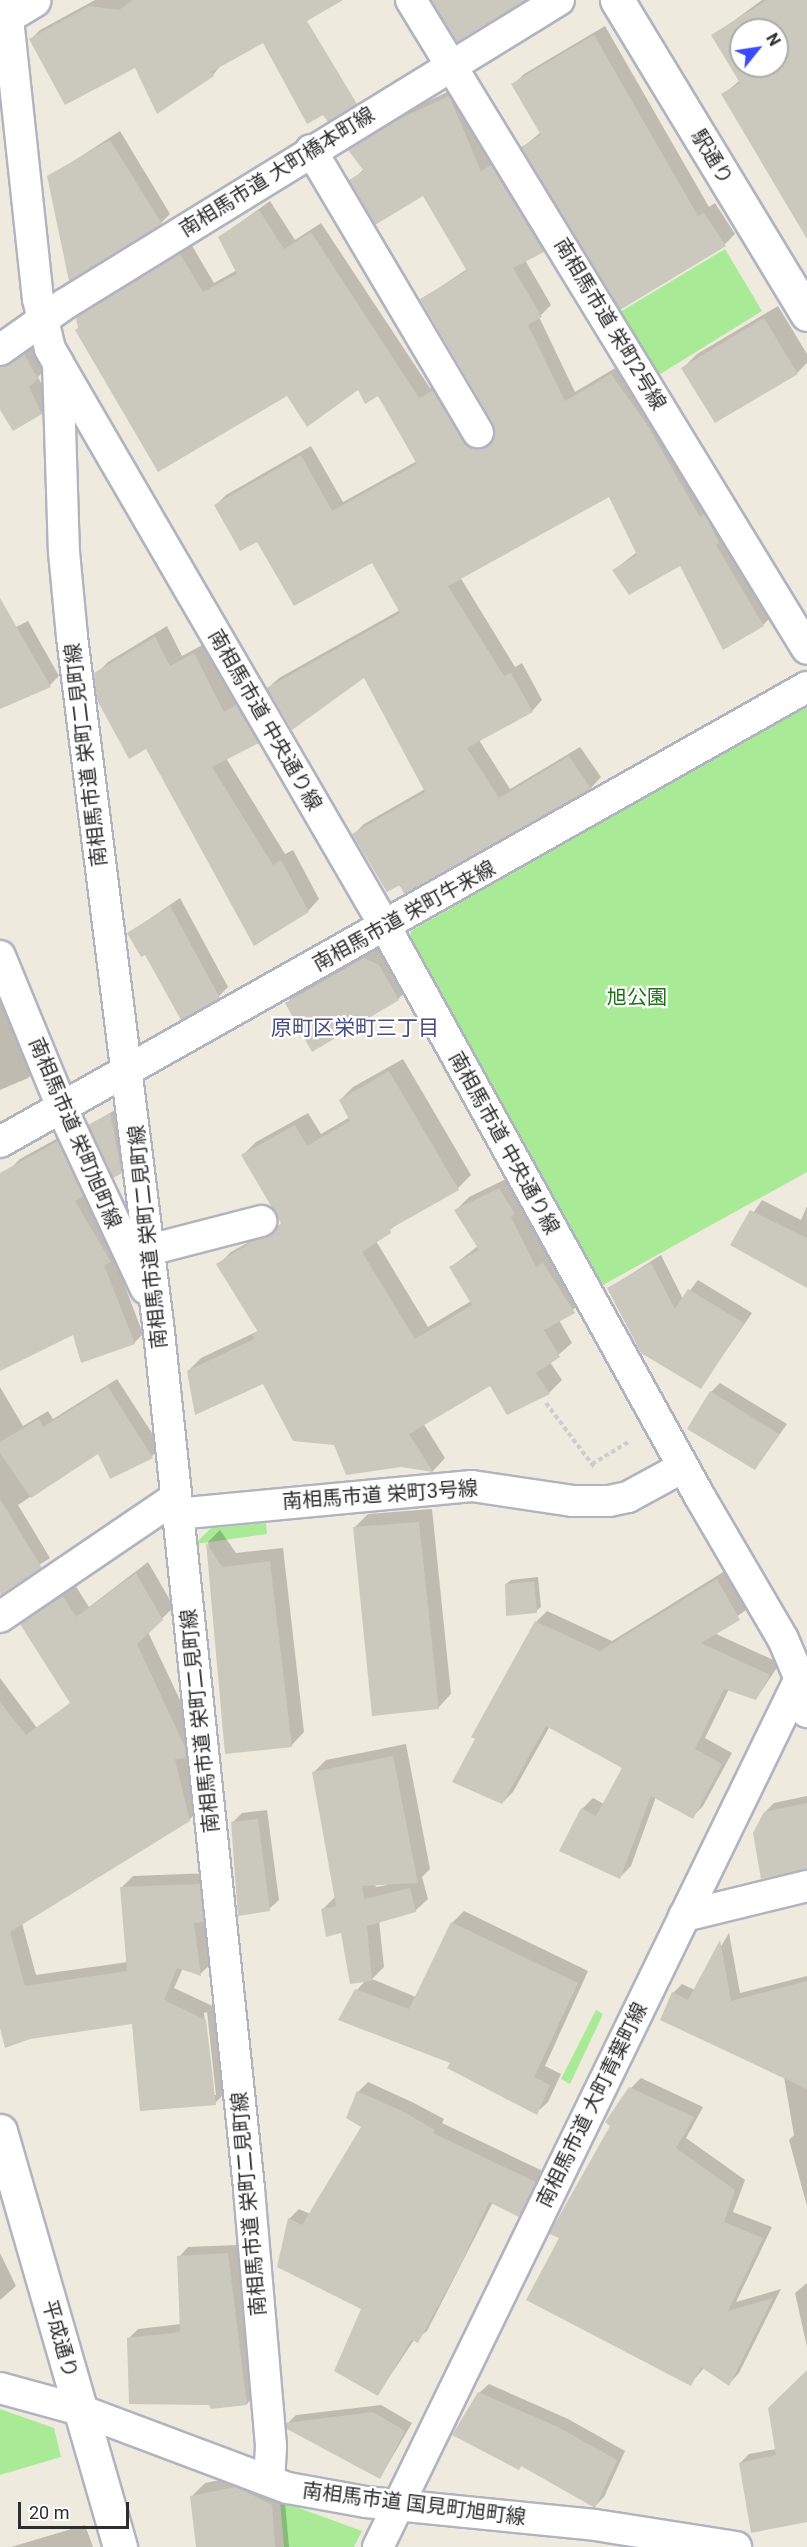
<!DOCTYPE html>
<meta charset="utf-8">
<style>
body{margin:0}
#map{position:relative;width:807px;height:2547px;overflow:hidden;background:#efeade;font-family:Roboto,"Noto Sans JP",sans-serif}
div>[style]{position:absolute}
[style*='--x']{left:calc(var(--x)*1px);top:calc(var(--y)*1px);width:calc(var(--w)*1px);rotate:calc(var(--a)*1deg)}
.green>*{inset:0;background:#a9ea96}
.shadow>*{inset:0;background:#0003}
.building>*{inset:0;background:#cbc8bd}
.path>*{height:4px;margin-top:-2px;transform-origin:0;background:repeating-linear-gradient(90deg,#cdcdcd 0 4.5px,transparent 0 7.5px)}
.roads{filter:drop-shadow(2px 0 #b2b3c1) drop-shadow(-2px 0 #b2b3c1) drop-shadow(0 2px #b2b3c1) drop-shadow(0 -2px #b2b3c1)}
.minor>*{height:30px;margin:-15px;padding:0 15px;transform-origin:15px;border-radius:15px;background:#fff}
.tertiary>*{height:33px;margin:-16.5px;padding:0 16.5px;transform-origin:16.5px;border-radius:16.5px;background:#fff}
.secondary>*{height:33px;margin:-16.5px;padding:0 16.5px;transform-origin:16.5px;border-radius:16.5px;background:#fff}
span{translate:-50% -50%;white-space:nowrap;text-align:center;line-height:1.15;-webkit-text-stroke:4.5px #fff;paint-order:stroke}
.street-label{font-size:20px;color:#2d2d2d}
.park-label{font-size:20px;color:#1d7214}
.neighbourhood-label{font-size:21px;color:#484c82}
.north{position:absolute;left:729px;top:18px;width:60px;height:60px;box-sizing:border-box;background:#fff;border:2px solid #ababab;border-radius:50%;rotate:60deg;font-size:16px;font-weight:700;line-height:24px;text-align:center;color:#2d2d2d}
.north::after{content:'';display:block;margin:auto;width:21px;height:27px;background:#3c4aff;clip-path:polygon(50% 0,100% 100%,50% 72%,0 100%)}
.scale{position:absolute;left:18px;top:2502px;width:111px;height:27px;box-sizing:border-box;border:3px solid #2d2d2d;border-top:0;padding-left:8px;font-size:18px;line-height:21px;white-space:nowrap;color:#2d2d2d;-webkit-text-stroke:4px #fff;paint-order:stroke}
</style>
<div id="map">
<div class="green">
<i style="clip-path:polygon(725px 249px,762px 311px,654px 378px,615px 315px)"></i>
<i style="clip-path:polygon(807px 704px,807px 1172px,603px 1285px,410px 938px,411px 931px)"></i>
<i style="clip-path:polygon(266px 1523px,267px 1534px,195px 1544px,211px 1528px)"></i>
<i style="clip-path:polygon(596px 2010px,603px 2014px,570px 2084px,561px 2079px)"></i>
<i style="clip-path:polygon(0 2409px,54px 2428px,61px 2457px,0 2475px)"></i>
<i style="clip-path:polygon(280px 2501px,362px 2531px,354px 2547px,284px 2547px)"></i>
</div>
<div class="shadow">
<i style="clip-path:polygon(95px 0,264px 0,263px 41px,221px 65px,213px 75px,135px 66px,31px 39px,40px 30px)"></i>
<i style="clip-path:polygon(evenodd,762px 0,807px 0,807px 238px,723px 95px,740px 80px,713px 36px,762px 0,741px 30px,777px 30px,777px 66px,741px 66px,741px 30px)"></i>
<i style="clip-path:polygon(605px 26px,709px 207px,715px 203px,735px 234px,725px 244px,621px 308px,523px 147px,541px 132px,513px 85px,524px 74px)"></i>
<i style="clip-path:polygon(0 81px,10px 99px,0 109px)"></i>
<i style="clip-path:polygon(460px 86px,492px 162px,502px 155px,554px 240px,525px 260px,551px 305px,539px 317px,575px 392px,622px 364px,774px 614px,763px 625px,681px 564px,614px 570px,637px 552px,609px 495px,460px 577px,515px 667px,522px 663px,542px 700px,532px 711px,479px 740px,510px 789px,580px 747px,601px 777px,591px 788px,405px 892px,354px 834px,364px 824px,425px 789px,364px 676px,268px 688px,279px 678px,400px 610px,373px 561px,216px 505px,226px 495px,311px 446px,343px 502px,417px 461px,379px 394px,359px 387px,287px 394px,80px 327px,78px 318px,88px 307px,191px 244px,214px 283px,237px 270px,220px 237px,270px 201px,295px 240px,321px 223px,430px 388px,444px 381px,490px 439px,494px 437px,494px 423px,421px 300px,467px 269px,424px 194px,351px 181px,364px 169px,351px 151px,362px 141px,407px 111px)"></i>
<i style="clip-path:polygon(120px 131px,170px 214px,161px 223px,49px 177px)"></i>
<i style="clip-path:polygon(778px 306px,807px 354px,807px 363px,797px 373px,683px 368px,697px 354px)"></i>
<i style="clip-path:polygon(34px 346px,46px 369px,38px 377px,51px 404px,41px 413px,0 404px,0 366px)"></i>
<i style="clip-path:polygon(28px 621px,59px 676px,50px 685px,0 707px,0 635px)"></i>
<i style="clip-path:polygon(167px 626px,182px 656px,206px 643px,236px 701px,249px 694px,270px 731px,258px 742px,226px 758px,285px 854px,293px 850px,319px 899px,308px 911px,146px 747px,96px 674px,108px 662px)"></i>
<i style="clip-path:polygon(180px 898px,228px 987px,219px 996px,146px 953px,129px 933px)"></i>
<i style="clip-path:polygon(379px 946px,412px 986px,398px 999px,287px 1003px,300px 989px)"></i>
<i style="clip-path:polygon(0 984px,37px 1068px,28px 1078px,0 1090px)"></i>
<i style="clip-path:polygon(403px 1059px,471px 1175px,458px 1188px,401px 1221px,376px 1241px,428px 1327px,471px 1301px,451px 1267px,478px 1246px,456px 1210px,469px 1197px,512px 1176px,587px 1299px,559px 1320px,572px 1343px,550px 1362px,562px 1380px,549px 1393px,491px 1384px,423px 1423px,445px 1458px,433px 1471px,401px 1466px,335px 1444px,264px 1382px,188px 1371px,201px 1358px,258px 1331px,218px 1265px,231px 1252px,283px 1223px,243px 1155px,256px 1142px,308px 1113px,321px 1134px,350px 1117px,340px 1100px,353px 1087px)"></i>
<i style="clip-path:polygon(115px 1110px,125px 1167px,121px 1171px,90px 1125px)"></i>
<i style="clip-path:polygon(67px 1133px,119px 1251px,114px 1257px,143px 1334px,134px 1343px,74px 1333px,0 1369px,0 1192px,11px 1168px,20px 1159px)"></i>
<i style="clip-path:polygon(762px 1200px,801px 1220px,807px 1206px,807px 1286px,732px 1244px)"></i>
<i style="clip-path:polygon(661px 1255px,683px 1299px,698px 1280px,752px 1313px,701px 1387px,609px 1288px)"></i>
<i style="clip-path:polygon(117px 1379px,161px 1447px,152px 1456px,98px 1452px,18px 1505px,50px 1558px,0 1590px,0 1387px,23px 1426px,48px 1411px,53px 1419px)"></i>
<i style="clip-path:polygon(720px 1383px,787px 1424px,755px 1469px,711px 1392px)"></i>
<i style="clip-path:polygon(432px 1509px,451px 1694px,438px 1708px,355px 1527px,368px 1514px)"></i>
<i style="clip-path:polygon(220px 1530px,236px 1553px,283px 1548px,304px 1732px,291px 1746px,226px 1752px,208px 1542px)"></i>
<i style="clip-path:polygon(evenodd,148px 1562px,174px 1607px,148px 1632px,196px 1734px,197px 1744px,188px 1754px,201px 1808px,189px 1820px,22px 1923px,36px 1975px,128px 1962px,121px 1888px,133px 1876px,211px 1873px,212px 1963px,200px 1974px,183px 1968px,174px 1988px,217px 2008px,227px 2091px,215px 2103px,134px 2022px,0 2024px,0 1678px,37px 1728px,71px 1703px,22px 1625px,75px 1585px,89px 1607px,148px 1562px,207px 2012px,216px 2095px,213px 2095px,204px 2013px,207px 2012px)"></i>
<i style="clip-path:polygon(728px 1569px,750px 1607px,714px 1633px,780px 1663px,756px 1699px,729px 1689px,705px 1738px,732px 1753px,703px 1806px,692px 1817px,656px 1797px,631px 1866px,620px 1877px,582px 1809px,593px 1798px,604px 1804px,624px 1767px,550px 1726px,513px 1792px,502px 1803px,536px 1622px,547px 1611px,612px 1641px)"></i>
<i style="clip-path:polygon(538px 1577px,541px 1607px,536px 1611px,506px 1584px,511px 1580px)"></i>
<i style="clip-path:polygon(evenodd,406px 1744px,430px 1869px,422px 1877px,428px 1899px,415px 1911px,379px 1921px,384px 1967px,372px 1979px,416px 1997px,452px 1923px,464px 1911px,588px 1971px,545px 2066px,561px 2074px,548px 2102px,536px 2113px,452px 2063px,357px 1990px,366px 1980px,342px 1931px,322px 1910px,336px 1896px,313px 1773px,326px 1760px,406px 1744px,386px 1883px,387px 1885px,376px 1887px,375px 1884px,386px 1883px)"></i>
<i style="clip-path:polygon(807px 1796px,807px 1869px,763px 1877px,765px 1812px,774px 1803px)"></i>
<i style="clip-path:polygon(267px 1810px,279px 1900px,269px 1909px,232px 1823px,242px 1813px)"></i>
<i style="clip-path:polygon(729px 1933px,740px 1993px,807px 1976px,807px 2206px,789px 2140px,794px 2135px,784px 2077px,673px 1993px,682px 1984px,695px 1990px)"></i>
<i style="clip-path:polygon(641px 2078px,703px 2107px,686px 2138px,745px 2180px,733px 2212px,772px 2227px,736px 2302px,781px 2289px,739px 2373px,729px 2384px,705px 2367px,690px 2384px,561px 2238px,612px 2126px,631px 2088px)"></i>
<i style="clip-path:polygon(368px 2082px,412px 2102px,444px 2119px,442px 2123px,545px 2172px,529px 2206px,519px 2216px,493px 2202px,427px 2331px,414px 2340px,378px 2394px,363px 2309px,289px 2219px,299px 2209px,310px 2214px,363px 2126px,358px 2092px)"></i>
<i style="clip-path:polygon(237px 2245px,256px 2394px,247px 2404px,210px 2403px,128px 2339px,138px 2329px,181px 2324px,179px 2257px,188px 2247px)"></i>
<i style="clip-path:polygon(0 2253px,16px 2286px,0 2300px)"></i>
<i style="clip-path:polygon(807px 2283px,807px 2347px,795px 2293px)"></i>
<i style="clip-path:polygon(807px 2372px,807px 2521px,740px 2463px,749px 2454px,776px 2449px)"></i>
<i style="clip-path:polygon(489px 2384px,568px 2419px,625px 2451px,604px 2497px,595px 2506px,479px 2393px)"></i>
<i style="clip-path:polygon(381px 2405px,412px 2423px,380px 2478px,288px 2423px,296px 2415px)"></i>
<i style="clip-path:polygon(250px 2474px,284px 2491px,289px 2547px,198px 2547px,191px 2497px,205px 2483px)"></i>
<i style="clip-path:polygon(85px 2525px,93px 2547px,11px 2547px)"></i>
</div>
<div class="building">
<i style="clip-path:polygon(132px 0,343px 0,307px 21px,357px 104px,328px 122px,323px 115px,307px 124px,263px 43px,211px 72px,214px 76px,157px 114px,135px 68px,65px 105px,29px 39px,89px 6px,119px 10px)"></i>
<i style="clip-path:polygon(431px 0,526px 0,457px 42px)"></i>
<i style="clip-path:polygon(evenodd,767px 0,807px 0,807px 239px,721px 94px,740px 83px,711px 35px,767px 0,741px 30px,777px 30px,777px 66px,741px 66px,741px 30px)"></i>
<i style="clip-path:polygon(594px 35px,698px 216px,704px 213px,726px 246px,620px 310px,521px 147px,541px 135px,511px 84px)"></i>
<i style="clip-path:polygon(449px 96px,481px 171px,491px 165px,544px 252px,513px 268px,542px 317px,528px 325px,565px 401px,611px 374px,646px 423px,700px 517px,705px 514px,719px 543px,716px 545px,764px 626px,723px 650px,680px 566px,629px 595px,612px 570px,637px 555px,609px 497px,448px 586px,504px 676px,511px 673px,533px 712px,467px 748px,499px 798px,569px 756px,591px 789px,404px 894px,400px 885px,387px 892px,352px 834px,425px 792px,364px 678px,292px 730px,267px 688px,400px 613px,372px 563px,294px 606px,257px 542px,240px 551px,214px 505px,301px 455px,332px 511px,417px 464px,378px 396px,365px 404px,358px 390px,307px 427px,287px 396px,158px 472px,75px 330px,78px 328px,76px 317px,180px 254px,203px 292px,237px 274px,218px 237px,259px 210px,284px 249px,311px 232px,419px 398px,433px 390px,464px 441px,478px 449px,487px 446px,495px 432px,493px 423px,420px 299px,467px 271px,423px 196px,375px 225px,349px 180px,364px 171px,348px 150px,395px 121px)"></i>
<i style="clip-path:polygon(110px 140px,162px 224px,69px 281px,47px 176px)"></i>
<i style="clip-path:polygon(764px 318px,798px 374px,715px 423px,681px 368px)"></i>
<i style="clip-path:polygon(24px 354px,38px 379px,29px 387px,42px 414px,13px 431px,0 410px,0 367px)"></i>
<i style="clip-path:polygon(0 598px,51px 687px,0 709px)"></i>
<i style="clip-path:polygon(155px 637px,170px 666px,194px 653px,224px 712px,236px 705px,259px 743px,212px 767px,273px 865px,281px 860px,309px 912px,254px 946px,146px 749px,129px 759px,97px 700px,94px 673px)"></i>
<i style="clip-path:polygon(170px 906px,220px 998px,181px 1020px,145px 955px,141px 957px,127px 933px)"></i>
<i style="clip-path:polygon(364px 958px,379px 965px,399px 1000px,312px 1052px,285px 1003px)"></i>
<i style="clip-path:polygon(389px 1071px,459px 1190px,390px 1229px,391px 1233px,362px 1252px,415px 1339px,472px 1305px,449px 1267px,479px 1250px,454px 1210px,499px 1188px,515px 1214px,511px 1217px,536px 1267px,543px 1263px,575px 1313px,544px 1330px,560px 1357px,536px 1373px,550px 1394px,507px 1415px,490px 1386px,409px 1434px,433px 1472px,401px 1467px,346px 1475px,334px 1445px,293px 1441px,263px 1384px,195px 1415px,187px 1371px,254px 1339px,252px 1335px,258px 1332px,216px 1264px,253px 1241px,273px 1234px,281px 1223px,241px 1155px,295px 1125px,307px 1146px,350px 1121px,339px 1100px)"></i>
<i style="clip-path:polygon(110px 1113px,122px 1173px,113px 1178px,88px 1125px)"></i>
<i style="clip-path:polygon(58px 1141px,84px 1196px,75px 1201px,111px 1262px,104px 1265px,135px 1344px,81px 1363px,73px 1335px,0 1371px,0 1173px)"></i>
<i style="clip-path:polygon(750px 1210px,807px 1238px,807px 1288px,730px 1245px)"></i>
<i style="clip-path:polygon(651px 1263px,675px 1309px,688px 1289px,744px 1323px,701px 1389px,641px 1353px,607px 1288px)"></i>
<i style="clip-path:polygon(108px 1387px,153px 1458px,110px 1479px,98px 1454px,31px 1498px,0 1453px,0 1442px,39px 1419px,43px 1427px)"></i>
<i style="clip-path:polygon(710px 1391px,779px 1434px,755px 1470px,687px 1429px)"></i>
<i style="clip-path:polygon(0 1499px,42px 1568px,1px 1595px,0 1593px)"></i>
<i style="clip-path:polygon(419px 1522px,439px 1709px,372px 1716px,353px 1527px)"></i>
<i style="clip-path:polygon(206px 1542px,222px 1567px,270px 1561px,292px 1747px,225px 1754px)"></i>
<i style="clip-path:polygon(136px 1573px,163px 1620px,137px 1644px,185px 1747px,186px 1758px,175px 1759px,190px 1821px,10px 1932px,25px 1986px,127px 1971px,120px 1887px,200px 1884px,204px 1922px,194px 1923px,201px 1976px,177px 1968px,164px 2000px,206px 2020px,216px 2105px,140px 2111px,132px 2024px,30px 2039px,5px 2048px,0 2028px,0 1702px,26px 1735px,70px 1703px,20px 1624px,63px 1596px,76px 1617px)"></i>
<i style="clip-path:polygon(717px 1579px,740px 1620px,701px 1643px,770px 1675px,756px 1700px,724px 1689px,695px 1749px,722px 1764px,693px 1819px,651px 1796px,620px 1879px,559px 1851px,581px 1808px,596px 1816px,622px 1768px,546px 1726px,502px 1804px,452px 1782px,475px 1739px,471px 1737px,535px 1621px,600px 1651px)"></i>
<i style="clip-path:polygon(534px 1581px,537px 1613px,506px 1616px,505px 1584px)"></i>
<i style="clip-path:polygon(393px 1756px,418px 1883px,362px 1886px,364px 1899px,410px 1888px,416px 1912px,367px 1926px,372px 1981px,350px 1984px,341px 1933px,326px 1937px,321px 1909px,336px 1906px,312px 1772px)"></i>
<i style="clip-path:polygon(807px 1803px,807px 1869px,761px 1879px,753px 1833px,764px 1812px)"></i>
<i style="clip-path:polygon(258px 1819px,270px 1911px,238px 1916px,231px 1822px)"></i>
<i style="clip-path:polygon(451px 1922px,578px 1983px,534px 2077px,550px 2085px,537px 2115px,447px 2068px,450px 2063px,338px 2020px,355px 1989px,409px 2009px)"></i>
<i style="clip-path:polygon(720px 1940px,731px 2001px,807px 1981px,807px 2089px,660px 2020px,672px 1992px,688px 2000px)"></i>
<i style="clip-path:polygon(629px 2087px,694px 2117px,676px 2148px,735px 2190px,724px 2222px,763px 2238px,728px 2311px,773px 2298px,729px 2386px,701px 2367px,691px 2386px,526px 2300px,559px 2238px,549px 2234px,610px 2126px,605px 2122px)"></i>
<i style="clip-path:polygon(357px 2091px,402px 2111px,435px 2130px,433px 2133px,536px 2182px,519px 2217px,489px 2202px,462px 2262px,418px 2343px,411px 2340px,378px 2396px,334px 2371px,361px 2309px,277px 2267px,288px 2218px,302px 2225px,361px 2127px,346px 2118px)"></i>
<i style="clip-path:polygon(228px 2253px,247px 2405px,211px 2409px,209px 2405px,129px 2404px,127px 2338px,180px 2332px,177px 2256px)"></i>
<i style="clip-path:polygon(807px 2370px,807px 2522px,751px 2533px,739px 2463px,776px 2455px,768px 2408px)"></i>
<i style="clip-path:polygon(478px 2392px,558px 2427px,617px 2460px,595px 2508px,521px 2466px,519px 2470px,452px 2435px)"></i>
<i style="clip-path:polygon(373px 2412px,405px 2431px,380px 2479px,287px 2429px,286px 2423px)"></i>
<i style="clip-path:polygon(236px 2487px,272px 2505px,275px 2547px,196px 2547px,190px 2496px)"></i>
</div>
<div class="path">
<i style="--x:546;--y:1403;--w:80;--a:53.1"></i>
<i style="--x:592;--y:1464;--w:44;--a:-31.2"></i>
</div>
<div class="roads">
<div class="minor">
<i style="--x:6;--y:0;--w:301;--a:83.9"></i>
<i style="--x:38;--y:299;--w:51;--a:76.5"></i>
<i style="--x:50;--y:349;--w:16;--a:60"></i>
<i style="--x:58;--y:363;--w:189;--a:88.2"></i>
<i style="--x:64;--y:552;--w:85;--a:84.6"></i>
<i style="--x:72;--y:637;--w:700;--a:82.86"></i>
<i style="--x:159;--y:1332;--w:862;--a:84"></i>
<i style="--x:249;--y:2189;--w:258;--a:85.1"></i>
<i style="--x:271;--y:2446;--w:33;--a:93"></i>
<i style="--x:411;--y:0;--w:760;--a:58.61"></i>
<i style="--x:311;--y:150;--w:328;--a:59.4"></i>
<i style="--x:0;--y:350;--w:80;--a:-35.3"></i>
<i style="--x:65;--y:304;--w:580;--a:-31.61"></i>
<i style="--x:58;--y:363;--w:653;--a:59.86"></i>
<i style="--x:386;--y:928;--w:650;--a:61.11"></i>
<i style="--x:700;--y:1497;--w:164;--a:59.7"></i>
<i style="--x:783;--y:1639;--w:43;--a:67"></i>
<i style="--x:800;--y:1679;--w:34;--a:78"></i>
<i style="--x:0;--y:956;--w:179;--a:67.7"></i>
<i style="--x:68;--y:1122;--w:184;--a:65"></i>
<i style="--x:0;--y:1142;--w:926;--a:-29.42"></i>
<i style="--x:149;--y:1250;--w:116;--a:-14.5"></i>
<i style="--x:176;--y:1514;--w:297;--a:-5.4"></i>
<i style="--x:472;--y:1486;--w:101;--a:8.5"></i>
<i style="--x:572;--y:1501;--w:37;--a:0"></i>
<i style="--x:609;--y:1501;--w:19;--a:-12"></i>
<i style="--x:628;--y:1497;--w:63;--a:-28.6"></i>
<i style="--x:0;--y:1617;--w:212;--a:-34.2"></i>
<i style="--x:684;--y:1916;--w:127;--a:-13.7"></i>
<i style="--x:0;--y:2388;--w:83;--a:15.4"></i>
<i style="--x:80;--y:2410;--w:222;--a:20.6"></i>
<i style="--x:288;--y:2488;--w:79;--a:10.2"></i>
<i style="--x:366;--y:2502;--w:230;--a:5.7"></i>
<i style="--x:595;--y:2525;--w:143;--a:8.9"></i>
<i style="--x:378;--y:2547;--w:973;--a:-64.09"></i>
</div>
<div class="tertiary">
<i style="--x:0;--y:20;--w:39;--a:-31"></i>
<i style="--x:0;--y:2131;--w:433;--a:73.9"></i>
</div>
<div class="secondary">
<i style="--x:617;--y:0;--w:367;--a:58.8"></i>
</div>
</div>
<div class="street-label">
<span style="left:712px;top:157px;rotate:59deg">駅通り</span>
<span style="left:277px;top:172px;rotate:-32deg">南相馬市道 大町橋本町線</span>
<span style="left:610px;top:324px;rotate:59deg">南相馬市道 栄町2号線</span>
<span style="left:265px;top:720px;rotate:60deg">南相馬市道 中央通り線</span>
<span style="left:86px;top:755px;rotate:-97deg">南相馬市道 栄町二見町線</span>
<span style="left:404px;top:916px;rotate:-29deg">南相馬市道 栄町牛来線</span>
<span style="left:75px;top:1133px;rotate:67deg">南相馬市道 栄町旭町線</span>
<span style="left:504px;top:1143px;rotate:61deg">南相馬市道 中央通り線</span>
<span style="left:148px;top:1237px;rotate:-96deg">南相馬市道 栄町二見町線</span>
<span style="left:380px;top:1495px;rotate:-4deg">南相馬市道 栄町3号線</span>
<span style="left:200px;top:1721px;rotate:-96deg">南相馬市道 栄町二見町線</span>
<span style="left:592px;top:2105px;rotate:-64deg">南相馬市道 大町青葉町線</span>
<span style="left:249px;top:2204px;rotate:-95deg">南相馬市道 栄町二見町線</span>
<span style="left:60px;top:2339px;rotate:74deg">平成通り</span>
<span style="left:414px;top:2504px;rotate:7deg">南相馬市道 国見町旭町線</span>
</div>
<div class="park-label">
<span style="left:637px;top:997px">旭公園</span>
</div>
<div class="neighbourhood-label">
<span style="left:355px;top:1028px">原町区栄町三丁目</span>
</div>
<div class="north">N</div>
<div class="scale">20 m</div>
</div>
